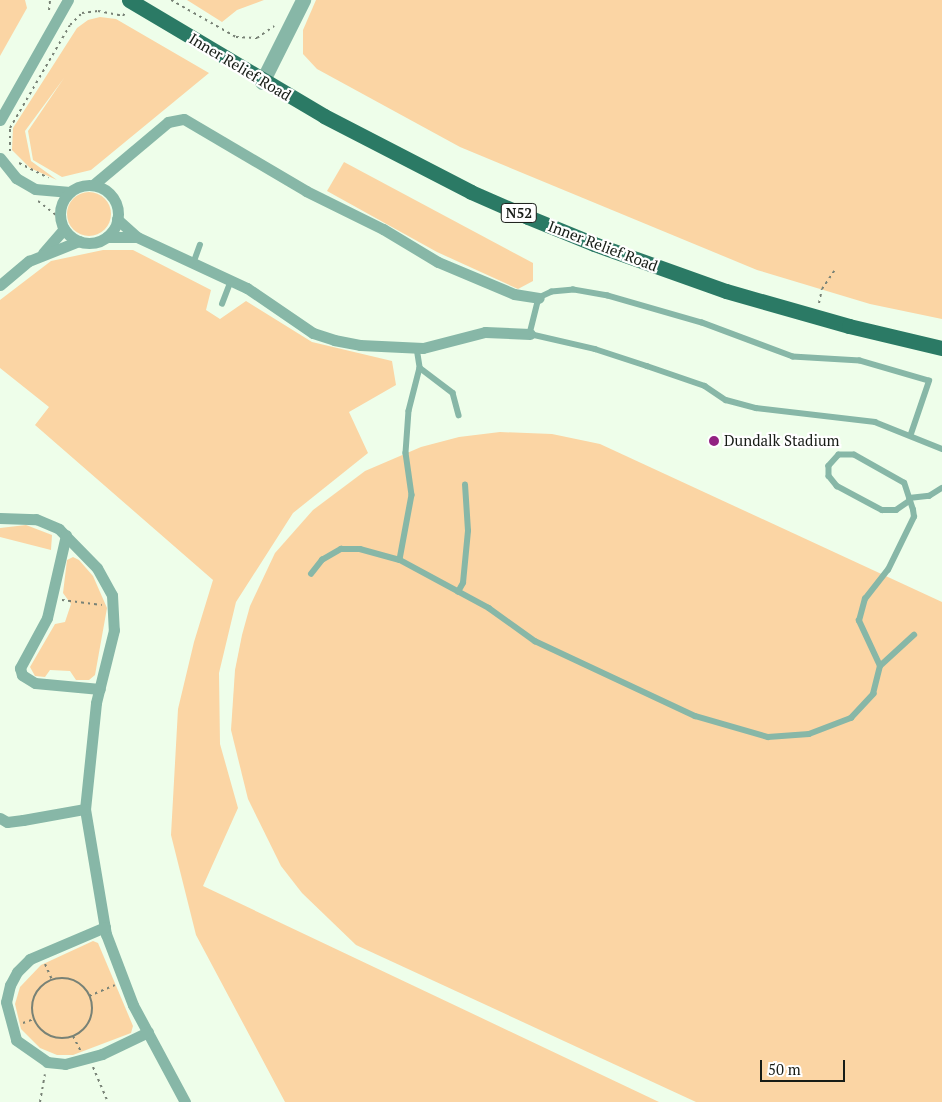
<!DOCTYPE html>
<style>
body{margin:0}
#map{position:relative;width:942px;height:1102px;overflow:hidden;background:#eefeea;font-family:"PT Serif",serif}
div>[style]{position:absolute}
[style*='--x']{left:calc(var(--x)*1px);top:calc(var(--y)*1px);width:calc(var(--w)*1px);rotate:calc(var(--a)*1deg)}
.green>*{inset:0;background:#fbd5a4}
.round{border-radius:50%}
.path>*{height:2px;margin-top:-1px;transform-origin:0;background:repeating-linear-gradient(90deg,#788276 0 2.5px,transparent 0 6.5px)}
.path>.ring{margin:-1px;padding:0;box-sizing:content-box;background:none;border:2px solid #788276;border-radius:50%}
.service>*{height:5.5px;margin:-2.75px;padding:0 2.75px;transform-origin:2.75px;border-radius:2.75px;background:#87b7a7}
.minor>*{height:11px;margin:-5.5px;padding:0 5.5px;transform-origin:5.5px;border-radius:5.5px;background:#87b7a7}
.minor>.ring{margin:-5.5px;padding:0;box-sizing:content-box;background:none;border:11px solid #87b7a7;border-radius:50%}
.tertiary>*{height:15px;margin:-7.5px;padding:0 7.5px;transform-origin:7.5px;border-radius:7.5px;background:#87b7a7}
.primary>*{height:15px;margin:-7.5px;padding:0 7.5px;transform-origin:7.5px;border-radius:7.5px;background:#2b7a65}
.dots>*{width:14px;height:14px;translate:-50% -50%;box-sizing:border-box;border:2px solid #fff;border-radius:50%}
span{translate:-50% -50%;white-space:nowrap;text-align:center;line-height:1.15;-webkit-text-stroke:4.5px #fff;paint-order:stroke}
.shield-label span{padding:1px 4px;background:#fff;border:1px solid;border-radius:4px;-webkit-text-stroke-width:0}
.shield-label{font-size:14px;color:#171c16;font-weight:700}
.street-label{font-size:15px;color:#171c16}
.poi-label{font-size:15px;color:#171c16}
.left{translate:0 -50%;text-align:left}
.scale{position:absolute;left:760px;top:1060px;width:85px;height:22px;box-sizing:border-box;border:2px solid #171c16;border-top:0;padding-left:6px;font-size:15px;line-height:18px;white-space:nowrap;color:#171c16;-webkit-text-stroke:4px #fff;paint-order:stroke}
</style>
<div id="map">
<div class="green">
<i style="clip-path:polygon(0 0,25px 0,27px 8px,0 56px)"></i>
<i style="clip-path:polygon(187px 0,264px 0,237px 10px,222px 22px)"></i>
<i style="clip-path:polygon(316px 0,942px 0,942px 319px,870px 304px,757px 270px,460px 147px,317px 69px,303px 54px,303px 30px)"></i>
<i style="clip-path:polygon(100px 17px,116px 19px,209px 73px,91px 170px,62px 177px,33px 160px,28px 131px,64px 78px,25px 131px,31px 161px,57px 180px,30px 168px,12px 150px,13px 128px,77px 28px,88px 20px)"></i>
<i style="clip-path:polygon(344px 162px,533px 263px,533px 281px,518px 289px,437px 252px,327px 191px)"></i>
<i class="round" style="left:67px;top:192px;width:44px;height:44px"></i>
<i style="clip-path:polygon(103px 250px,133px 250px,211px 290px,206px 310px,220px 319px,246px 301px,312px 342px,392px 361px,396px 385px,349px 412px,368px 453px,293px 513px,236px 602px,219px 673px,220px 744px,238px 808px,203px 886px,659px 1102px,285px 1102px,196px 935px,171px 835px,178px 709px,194px 642px,213px 580px,35px 425px,49px 407px,0 368px,0 300px,51px 261px)"></i>
<i style="clip-path:polygon(500px 432px,552px 434px,600px 444px,942px 602px,942px 1102px,696px 1102px,356px 945px,302px 893px,281px 866px,248px 799px,231px 730px,235px 670px,242px 635px,250px 606px,275px 553px,313px 510px,365px 471px,421px 447px,459px 437px)"></i>
<i style="clip-path:polygon(26px 525px,52px 535px,51px 550px,0 537px,0 528px)"></i>
<i style="clip-path:polygon(73px 557px,79px 560px,93px 576px,107px 608px,95px 675px,89px 680px,76px 680px,70px 671px,50px 670px,45px 677px,35px 676px,30px 667px,55px 624px,65px 622px,71px 604px,63px 593px,67px 560px)"></i>
<i style="clip-path:polygon(93px 941px,98px 943px,133px 1026px,131px 1033px,73px 1055px,57px 1055px,40px 1048px,21px 1029px,15px 1004px,20px 987px,41px 965px)"></i>
</div>
<div class="path">
<i style="--x:171;--y:0;--w:75;--a:29.6"></i>
<i style="--x:236;--y:37;--w:21;--a:3"></i>
<i style="--x:257;--y:38;--w:21;--a:-35"></i>
<i style="--x:49;--y:10;--w:10;--a:-84"></i>
<i style="--x:10;--y:151;--w:23;--a:-90"></i>
<i style="--x:10;--y:128;--w:119;--a:-59.8"></i>
<i style="--x:70;--y:25;--w:17;--a:-45"></i>
<i style="--x:82;--y:13;--w:16;--a:-7"></i>
<i style="--x:98;--y:11;--w:25;--a:11"></i>
<i style="--x:123;--y:16;--w:4;--a:-56"></i>
<i style="--x:19;--y:163;--w:33;--a:27"></i>
<i style="--x:38;--y:201;--w:28;--a:38"></i>
<i style="--x:819;--y:303;--w:14;--a:-78"></i>
<i style="--x:822;--y:289;--w:22;--a:-56"></i>
<i style="--x:62;--y:600;--w:40;--a:7.1"></i>
<i style="--x:45;--y:964;--w:17;--a:66"></i>
<i class="ring" style="left:32px;top:978px;width:58px;height:58px"></i>
<i style="--x:89;--y:996;--w:28;--a:-23"></i>
<i style="--x:23;--y:1023;--w:12;--a:-20"></i>
<i style="--x:73;--y:1036;--w:16;--a:63"></i>
<i style="--x:93;--y:1067;--w:38;--a:67"></i>
<i style="--x:40;--y:1102;--w:28;--a:-80"></i>
</div>
<div class="service">
<i style="--x:193;--y:264;--w:20;--a:-70"></i>
<i style="--x:222;--y:304;--w:25;--a:-69"></i>
<i style="--x:417;--y:348;--w:20;--a:81"></i>
<i style="--x:420;--y:368;--w:44;--a:104.3"></i>
<i style="--x:409;--y:411;--w:42;--a:94.1"></i>
<i style="--x:406;--y:453;--w:42;--a:81.9"></i>
<i style="--x:412;--y:495;--w:66;--a:100.5"></i>
<i style="--x:400;--y:560;--w:101;--a:28.3"></i>
<i style="--x:489;--y:608;--w:57;--a:35.7"></i>
<i style="--x:535;--y:641;--w:177;--a:25.1"></i>
<i style="--x:695;--y:716;--w:76;--a:16"></i>
<i style="--x:768;--y:737;--w:41;--a:-4.2"></i>
<i style="--x:809;--y:734;--w:45;--a:-20.9"></i>
<i style="--x:851;--y:718;--w:33;--a:-47"></i>
<i style="--x:873;--y:694;--w:29;--a:-76"></i>
<i style="--x:880;--y:666;--w:46;--a:-42.4"></i>
<i style="--x:420;--y:368;--w:41;--a:37.1"></i>
<i style="--x:453;--y:393;--w:23;--a:75"></i>
<i style="--x:911;--y:434;--w:56;--a:-71.2"></i>
<i style="--x:929;--y:381;--w:72;--a:-163.8"></i>
<i style="--x:860;--y:361;--w:67;--a:-176.6"></i>
<i style="--x:793;--y:357;--w:97;--a:-159.5"></i>
<i style="--x:702;--y:323;--w:98;--a:-164"></i>
<i style="--x:608;--y:296;--w:35;--a:-170"></i>
<i style="--x:574;--y:290;--w:22;--a:175"></i>
<i style="--x:552;--y:292;--w:14;--a:155"></i>
<i style="--x:539;--y:298;--w:37;--a:104"></i>
<i style="--x:530;--y:334;--w:67;--a:13"></i>
<i style="--x:595;--y:349;--w:55;--a:18.1"></i>
<i style="--x:647;--y:366;--w:61;--a:19"></i>
<i style="--x:705;--y:386;--w:25;--a:34"></i>
<i style="--x:726;--y:400;--w:31;--a:15"></i>
<i style="--x:756;--y:408;--w:120;--a:6.7"></i>
<i style="--x:875;--y:422;--w:72;--a:21.9"></i>
<i style="--x:909;--y:498;--w:20;--a:-6"></i>
<i style="--x:929;--y:496;--w:15;--a:-32"></i>
<i style="--x:311;--y:574;--w:18;--a:-52"></i>
<i style="--x:322;--y:560;--w:22;--a:-30"></i>
<i style="--x:341;--y:549;--w:19;--a:0"></i>
<i style="--x:360;--y:549;--w:41;--a:15.4"></i>
<i style="--x:458;--y:592;--w:10;--a:-61"></i>
<i style="--x:463;--y:583;--w:52;--a:-84.5"></i>
<i style="--x:468;--y:531;--w:46;--a:-93.7"></i>
<i style="--x:880;--y:666;--w:50;--a:-115"></i>
<i style="--x:859;--y:621;--w:23;--a:-75"></i>
<i style="--x:865;--y:599;--w:37;--a:-52"></i>
<i style="--x:888;--y:570;--w:59;--a:-63.9"></i>
<i style="--x:914;--y:517;--w:7;--a:-98"></i>
<i style="--x:913;--y:510;--w:28;--a:-108"></i>
<i style="--x:904;--y:483;--w:57;--a:-150.8"></i>
<i style="--x:854;--y:455;--w:15;--a:180"></i>
<i style="--x:839;--y:455;--w:15;--a:132"></i>
<i style="--x:829;--y:466;--w:10;--a:90"></i>
<i style="--x:829;--y:476;--w:13;--a:51"></i>
<i style="--x:837;--y:486;--w:51;--a:28.1"></i>
<i style="--x:882;--y:510;--w:14;--a:0"></i>
<i style="--x:896;--y:510;--w:14;--a:-34"></i>
</div>
<div class="minor">
<i style="--x:0;--y:120;--w:138;--a:-60.5"></i>
<i style="--x:0;--y:158;--w:26;--a:51"></i>
<i style="--x:16;--y:178;--w:22;--a:30"></i>
<i style="--x:35;--y:189;--w:35;--a:5"></i>
<i style="--x:93;--y:185;--w:98;--a:-40"></i>
<i style="--x:168;--y:122;--w:16;--a:-11"></i>
<i style="--x:184;--y:119;--w:142;--a:30.5"></i>
<i style="--x:306;--y:191;--w:86;--a:26.3"></i>
<i style="--x:383;--y:229;--w:64;--a:31"></i>
<i style="--x:438;--y:262;--w:82;--a:22.8"></i>
<i style="--x:514;--y:294;--w:25;--a:9"></i>
<i class="ring" style="left:60px;top:185px;width:47px;height:47px"></i>
<i style="--x:117;--y:219;--w:27;--a:42"></i>
<i style="--x:137;--y:237;--w:121;--a:24.9"></i>
<i style="--x:247;--y:288;--w:80;--a:34.3"></i>
<i style="--x:313;--y:333;--w:22;--a:18"></i>
<i style="--x:334;--y:340;--w:26;--a:11"></i>
<i style="--x:360;--y:345;--w:63;--a:2.7"></i>
<i style="--x:423;--y:348;--w:64;--a:-14.5"></i>
<i style="--x:485;--y:332;--w:45;--a:2.5"></i>
<i style="--x:107;--y:237;--w:30;--a:0"></i>
<i style="--x:43;--y:253;--w:32;--a:-49"></i>
<i style="--x:0;--y:285;--w:38;--a:-40"></i>
<i style="--x:29;--y:261;--w:54;--a:-21.8"></i>
<i style="--x:0;--y:518;--w:36;--a:2"></i>
<i style="--x:36;--y:519;--w:25;--a:23"></i>
<i style="--x:59;--y:529;--w:54;--a:45.7"></i>
<i style="--x:97;--y:568;--w:31;--a:61"></i>
<i style="--x:112;--y:595;--w:35;--a:87"></i>
<i style="--x:114;--y:630;--w:75;--a:103.9"></i>
<i style="--x:96;--y:703;--w:107;--a:95.9"></i>
<i style="--x:85;--y:809;--w:127;--a:80.5"></i>
<i style="--x:106;--y:934;--w:76;--a:69.2"></i>
<i style="--x:133;--y:1005;--w:110;--a:61.8"></i>
<i style="--x:66;--y:535;--w:85;--a:102.9"></i>
<i style="--x:47;--y:618;--w:57;--a:118.4"></i>
<i style="--x:20;--y:668;--w:7;--a:74"></i>
<i style="--x:22;--y:675;--w:15;--a:32"></i>
<i style="--x:35;--y:683;--w:65;--a:5.3"></i>
<i style="--x:0;--y:818;--w:8;--a:30"></i>
<i style="--x:7;--y:822;--w:16;--a:-7"></i>
<i style="--x:23;--y:820;--w:63;--a:-10.1"></i>
<i style="--x:105;--y:927;--w:82;--a:156.9"></i>
<i style="--x:30;--y:959;--w:18;--a:135"></i>
<i style="--x:17;--y:972;--w:15;--a:118"></i>
<i style="--x:10;--y:985;--w:17;--a:103"></i>
<i style="--x:6;--y:1002;--w:39;--a:75"></i>
<i style="--x:16;--y:1040;--w:38;--a:35"></i>
<i style="--x:47;--y:1062;--w:18;--a:6"></i>
<i style="--x:65;--y:1064;--w:38;--a:-15"></i>
<i style="--x:102;--y:1054;--w:51;--a:-25.6"></i>
</div>
<div class="tertiary">
<i style="--x:262;--y:82;--w:92;--a:-63.4"></i>
</div>
<div class="primary">
<i style="--x:129;--y:0;--w:227;--a:30.7"></i>
<i style="--x:324;--y:116;--w:165;--a:27.3"></i>
<i style="--x:471;--y:192;--w:62;--a:23.7"></i>
<i style="--x:528;--y:217;--w:71;--a:22.2"></i>
<i style="--x:594;--y:244;--w:140;--a:19.6"></i>
<i style="--x:726;--y:291;--w:128;--a:15.9"></i>
<i style="--x:849;--y:326;--w:96;--a:13.3"></i>
</div>
<div class="dots">
<i style="left:714px;top:441px;background:#922282"></i>
</div>
<div class="shield-label">
<span style="left:519px;top:213px">N52</span>
</div>
<div class="street-label">
<span style="left:240px;top:67px;rotate:31deg">Inner Relief Road</span>
<span style="left:603px;top:246px;rotate:21deg">Inner Relief Road</span>
</div>
<div class="poi-label">
<span class="left" style="left:724px;top:441px">Dundalk Stadium</span>
</div>
<div class="scale">50 m</div>
</div>
